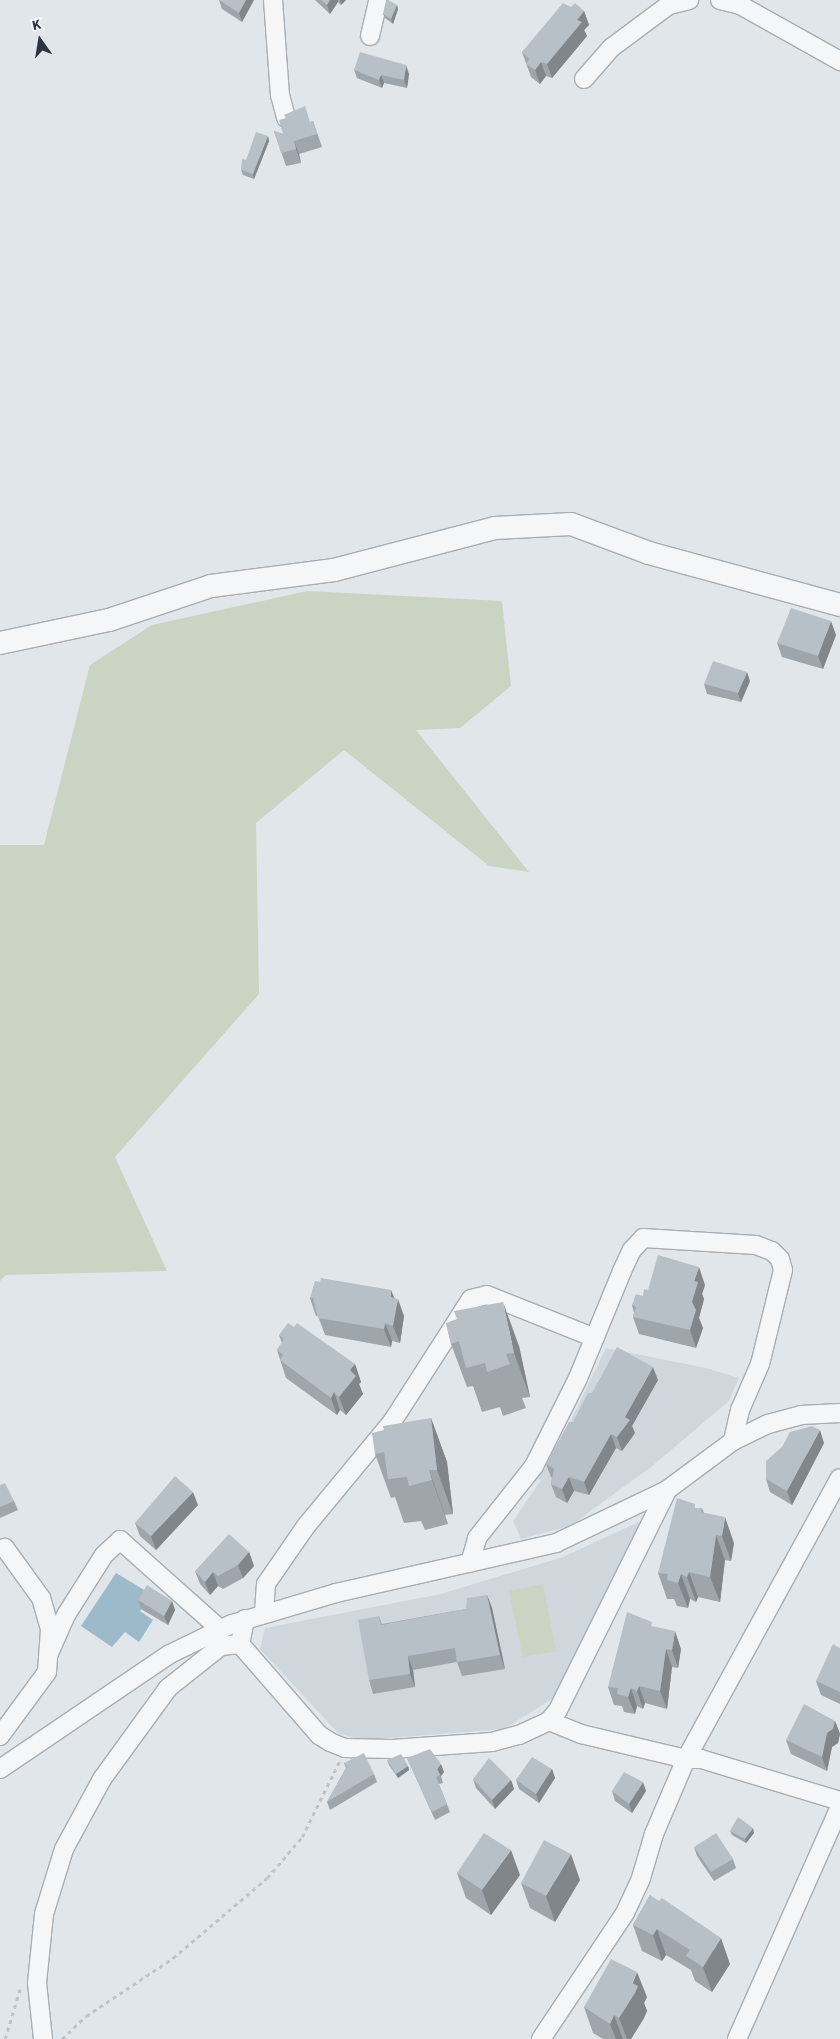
<!DOCTYPE html>
<style>
body{margin:0}
#map{position:relative;width:840px;height:2039px;overflow:hidden;background:#e1e6ea;font-family:"Source Sans 3",sans-serif}
div>[style]{position:absolute}
[style*='--x']{left:calc(var(--x)*1px);top:calc(var(--y)*1px);width:calc(var(--w)*1px);rotate:calc(var(--a)*1deg)}
.built>*{inset:0;background:#cfd6dc}
.green>*{inset:0;background:#cad4c2}
.water>*{inset:0;background:#9cbaca}
.path>*{height:2.5px;margin-top:-1.25px;transform-origin:0;background:repeating-linear-gradient(90deg,#bfc4c9 0 4px,transparent 0 8px)}
.roads{filter:drop-shadow(1px 0 #a6aeb4) drop-shadow(-1px 0 #a6aeb4) drop-shadow(0 1px #a6aeb4) drop-shadow(0 -1px #a6aeb4)}
.minor>*{height:18px;margin:-9px;padding:0 9px;transform-origin:9px;border-radius:9px;background:#f4f6f8}
.tertiary>*{height:22px;margin:-11px;padding:0 11px;transform-origin:11px;border-radius:11px;background:#f4f6f8}
.wall>*{inset:0;background:#9ea5ab}
.shaded-wall>*{inset:0;background:#81868b}
.building>*{inset:0;background:#b8c0c7}
span{translate:-50% -50%;white-space:nowrap;text-align:center;line-height:1.15;-webkit-text-stroke:5px #f1f4f7;paint-order:stroke}
.north{position:absolute;left:15px;top:15px;width:50px;height:50px;-webkit-text-stroke:4px #f1f4f7;paint-order:stroke;rotate:347deg;font-size:14px;font-weight:700;line-height:20px;text-align:center;color:#293642}
.north::after{content:'';display:block;margin:auto;width:18px;height:22px;background:#293642;clip-path:polygon(50% 0,100% 100%,50% 72%,0 100%)}
</style>
<div id="map">
<div class="built">
<i style="clip-path:polygon(606px 1348px,706px 1368px,739px 1378px,729px 1401px,651px 1467px,570px 1526px,521px 1539px,513px 1521px,541px 1480px,536px 1478px,564px 1435px)"></i>
<i style="clip-path:polygon(641px 1521px,638px 1546px,552px 1699px,504px 1729px,361px 1740px,338px 1733px,260px 1649px,265px 1628px,441px 1594px,563px 1557px)"></i>
</div>
<div class="green">
<i style="clip-path:polygon(307px 591px,502px 601px,511px 686px,460px 728px,416px 730px,529px 872px,489px 866px,344px 750px,256px 823px,259px 994px,115px 1157px,167px 1271px,6px 1275px,0 1281px,0 845px,44px 845px,90px 665px,152px 625px)"></i>
<i style="clip-path:polygon(543px 1584px,556px 1651px,523px 1657px,509px 1591px)"></i>
</div>
<div class="water">
<i style="clip-path:polygon(116px 1573px,151px 1594px,140px 1611px,153px 1620px,139px 1642px,125px 1632px,112px 1647px,81px 1626px)"></i>
</div>
<div class="path">
<i style="--x:5;--y:2039;--w:52;--a:-73.3"></i>
<i style="--x:62;--y:2039;--w:33;--a:-44"></i>
<i style="--x:86;--y:2016;--w:105;--a:-33.7"></i>
<i style="--x:173;--y:1958;--w:123;--a:-40.4"></i>
<i style="--x:267;--y:1878;--w:54;--a:-49.5"></i>
<i style="--x:302;--y:1837;--w:84;--a:-63.7"></i>
</div>
<div class="roads">
<div class="minor">
<i style="--x:273;--y:0;--w:95;--a:85.8"></i>
<i style="--x:280;--y:95;--w:24;--a:75"></i>
<i style="--x:720;--y:0;--w:21;--a:14"></i>
<i style="--x:740;--y:5;--w:115;--a:29.2"></i>
<i style="--x:370;--y:36;--w:37;--a:-77"></i>
<i style="--x:584;--y:79;--w:41;--a:-48.9"></i>
<i style="--x:611;--y:48;--w:72;--a:-36.6"></i>
<i style="--x:669;--y:5;--w:21;--a:-14"></i>
<i style="--x:470;--y:1563;--w:26;--a:-74"></i>
<i style="--x:477;--y:1538;--w:92;--a:-51.6"></i>
<i style="--x:534;--y:1466;--w:98;--a:-63.4"></i>
<i style="--x:578;--y:1378;--w:116;--a:-67.6"></i>
<i style="--x:622;--y:1271;--w:23;--a:-65"></i>
<i style="--x:632;--y:1250;--w:16;--a:-47"></i>
<i style="--x:643;--y:1238;--w:113;--a:3.5"></i>
<i style="--x:756;--y:1245;--w:17;--a:21"></i>
<i style="--x:772;--y:1251;--w:11;--a:45"></i>
<i style="--x:780;--y:1259;--w:11;--a:75"></i>
<i style="--x:783;--y:1270;--w:97;--a:103.7"></i>
<i style="--x:760;--y:1364;--w:50;--a:113.5"></i>
<i style="--x:740;--y:1410;--w:32;--a:103"></i>
<i style="--x:264;--y:1612;--w:28;--a:-86"></i>
<i style="--x:266;--y:1584;--w:70;--a:-55.4"></i>
<i style="--x:306;--y:1526;--w:135;--a:-50.4"></i>
<i style="--x:392;--y:1422;--w:146;--a:-57.3"></i>
<i style="--x:471;--y:1299;--w:16;--a:-14"></i>
<i style="--x:487;--y:1295;--w:116;--a:21.7"></i>
<i style="--x:245;--y:1619;--w:25;--a:101"></i>
<i style="--x:240;--y:1644;--w:121;--a:49"></i>
<i style="--x:319;--y:1735;--w:13;--a:32"></i>
<i style="--x:330;--y:1742;--w:16;--a:22"></i>
<i style="--x:345;--y:1748;--w:47;--a:1.2"></i>
<i style="--x:392;--y:1749;--w:100;--a:-4"></i>
<i style="--x:492;--y:1742;--w:28;--a:-15"></i>
<i style="--x:519;--y:1735;--w:33;--a:-25"></i>
<i style="--x:549;--y:1721;--w:14;--a:-51"></i>
<i style="--x:558;--y:1710;--w:246;--a:-63.6"></i>
<i style="--x:49;--y:1653;--w:42;--a:-65.9"></i>
<i style="--x:66;--y:1615;--w:71;--a:-57.7"></i>
<i style="--x:104;--y:1555;--w:22;--a:-43"></i>
<i style="--x:120;--y:1540;--w:134;--a:41.7"></i>
<i style="--x:549;--y:1721;--w:35;--a:22"></i>
<i style="--x:581;--y:1734;--w:108;--a:13.4"></i>
<i style="--x:686;--y:1759;--w:15;--a:0"></i>
<i style="--x:701;--y:1759;--w:145;--a:16.8"></i>
<i style="--x:0;--y:1736;--w:79;--a:-53.7"></i>
<i style="--x:47;--y:1672;--w:43;--a:-86"></i>
<i style="--x:50;--y:1629;--w:32;--a:-106"></i>
<i style="--x:41;--y:1598;--w:62;--a:-125.8"></i>
<i style="--x:0;--y:1769;--w:205;--a:-34.1"></i>
<i style="--x:170;--y:1654;--w:69;--a:-25.8"></i>
<i style="--x:232;--y:1624;--w:109;--a:-16.6"></i>
<i style="--x:336;--y:1593;--w:226;--a:-12.8"></i>
<i style="--x:556;--y:1543;--w:123;--a:-25.5"></i>
<i style="--x:667;--y:1490;--w:82;--a:-36.6"></i>
<i style="--x:733;--y:1441;--w:39;--a:-26"></i>
<i style="--x:768;--y:1424;--w:34;--a:-15"></i>
<i style="--x:801;--y:1415;--w:39;--a:-3"></i>
<i style="--x:43;--y:2039;--w:56;--a:-96.1"></i>
<i style="--x:37;--y:1983;--w:69;--a:-84.2"></i>
<i style="--x:44;--y:1914;--w:68;--a:-72.9"></i>
<i style="--x:64;--y:1849;--w:80;--a:-61.5"></i>
<i style="--x:102;--y:1779;--w:112;--a:-54"></i>
<i style="--x:168;--y:1688;--w:68;--a:-38.4"></i>
<i style="--x:221;--y:1646;--w:19;--a:-6"></i>
<i style="--x:541;--y:2039;--w:151;--a:-56.3"></i>
<i style="--x:625;--y:1913;--w:38;--a:-65"></i>
<i style="--x:641;--y:1878;--w:46;--a:-73.5"></i>
<i style="--x:654;--y:1834;--w:82;--a:-66.9"></i>
<i style="--x:686;--y:1759;--w:320;--a:-61.3"></i>
<i style="--x:737;--y:2039;--w:254;--a:-66.1"></i>
</div>
<div class="tertiary">
<i style="--x:0;--y:643;--w:111;--a:-11.9"></i>
<i style="--x:109;--y:620;--w:108;--a:-18.4"></i>
<i style="--x:211;--y:586;--w:124;--a:-7.4"></i>
<i style="--x:334;--y:570;--w:166;--a:-14.6"></i>
<i style="--x:495;--y:528;--w:76;--a:-3"></i>
<i style="--x:571;--y:524;--w:83;--a:20.4"></i>
<i style="--x:649;--y:553;--w:198;--a:15.2"></i>
</div>
</div>
<div class="wall">
<i style="clip-path:polygon(219px 0,254px 0,242px 22px,222px 9px)"></i>
<i style="clip-path:polygon(315px 0,346px 0,341px 5px,338px 2px,330px 14px)"></i>
<i style="clip-path:polygon(397px 5px,398px 9px,393px 24px,385px 18px,383px 14px)"></i>
<i style="clip-path:polygon(571px 7px,584px 11px,589px 25px,584px 30px,587px 36px,552px 78px,546px 76px,540px 84px,531px 77px,522px 52px)"></i>
<i style="clip-path:polygon(354px 70px,409px 74px,407px 88px,384px 83px,382px 88px,357px 78px)"></i>
<i style="clip-path:polygon(313px 121px,322px 147px,299px 154px,301px 163px,286px 166px,274px 131px,283px 134px)"></i>
<i style="clip-path:polygon(268px 136px,269px 141px,254px 179px,243px 175px,241px 170px,246px 160px)"></i>
<i style="clip-path:polygon(836px 635px,823px 669px,782px 657px,777px 643px)"></i>
<i style="clip-path:polygon(750px 681px,741px 702px,707px 694px,704px 684px)"></i>
<i style="clip-path:polygon(705px 1285px,702px 1294px,704px 1299px,699px 1318px,703px 1328px,696px 1348px,639px 1334px,633px 1317px,634px 1313px,632px 1305px,643px 1296px,648px 1290px)"></i>
<i style="clip-path:polygon(310px 1298px,394px 1298px,404px 1316px,400px 1343px,392px 1341px,391px 1347px,325px 1335px,318px 1316px,316px 1316px)"></i>
<i style="clip-path:polygon(446px 1323px,519px 1346px,530px 1397px,522px 1398px,526px 1408px,503px 1416px,500px 1407px,482px 1412px,473px 1386px,467px 1387px,451px 1344px)"></i>
<i style="clip-path:polygon(294px 1327px,355px 1364px,361px 1382px,359px 1384px,363px 1394px,346px 1415px,340px 1410px,337px 1415px,286px 1378px,277px 1350px,282px 1343px,279px 1335px)"></i>
<i style="clip-path:polygon(658px 1380px,632px 1426px,635px 1433px,622px 1451px,616px 1448px,589px 1495px,574px 1491px,567px 1503px,556px 1497px,551px 1484px,552px 1478px,551px 1477px,546px 1464px,573px 1422px)"></i>
<i style="clip-path:polygon(431px 1418px,447px 1462px,453px 1514px,445px 1515px,448px 1524px,425px 1530px,421px 1521px,404px 1523px,395px 1497px,391px 1498px,375px 1454px)"></i>
<i style="clip-path:polygon(824px 1443px,792px 1505px,770px 1492px,766px 1479px)"></i>
<i style="clip-path:polygon(0 1485px,14px 1501px,18px 1510px,0 1518px)"></i>
<i style="clip-path:polygon(198px 1505px,156px 1550px,140px 1536px,135px 1523px)"></i>
<i style="clip-path:polygon(697px 1508px,702px 1508px,704px 1513px,734px 1543px,731px 1561px,725px 1560px,720px 1602px,698px 1597px,696px 1602px,690px 1599px,688px 1608px,677px 1606px,674px 1599px,667px 1599px,658px 1573px)"></i>
<i style="clip-path:polygon(249px 1552px,254px 1566px,243px 1578px,223px 1589px,218px 1586px,210px 1595px,200px 1584px,195px 1571px)"></i>
<i style="clip-path:polygon(487px 1595px,492px 1608px,505px 1669px,462px 1676px,457px 1662px,413px 1670px,415px 1687px,373px 1694px,369px 1680px,379px 1616px,382px 1624px,466px 1609px)"></i>
<i style="clip-path:polygon(138px 1600px,172px 1601px,175px 1610px,168px 1625px,141px 1609px)"></i>
<i style="clip-path:polygon(653px 1627px,681px 1649px,678px 1668px,672px 1667px,667px 1709px,645px 1703px,643px 1709px,637px 1706px,635px 1714px,624px 1712px,622px 1706px,614px 1705px,608px 1687px)"></i>
<i style="clip-path:polygon(840px 1648px,840px 1704px,821px 1695px,816px 1681px)"></i>
<i style="clip-path:polygon(835px 1721px,840px 1734px,838px 1743px,832px 1747px,827px 1771px,791px 1754px,786px 1740px)"></i>
<i style="clip-path:polygon(407px 1758px,444px 1772px,441px 1776px,443px 1783px,439px 1784px,450px 1812px,435px 1820px)"></i>
<i style="clip-path:polygon(387px 1760px,408px 1766px,409px 1770px,398px 1778px,389px 1765px)"></i>
<i style="clip-path:polygon(344px 1763px,374px 1774px,377px 1782px,330px 1810px,327px 1802px,346px 1768px)"></i>
<i style="clip-path:polygon(552px 1769px,555px 1778px,539px 1803px,519px 1789px,516px 1780px)"></i>
<i style="clip-path:polygon(473px 1779px,511px 1780px,514px 1789px,495px 1809px,476px 1788px)"></i>
<i style="clip-path:polygon(612px 1791px,646px 1791px,632px 1813px,615px 1801px)"></i>
<i style="clip-path:polygon(730px 1831px,754px 1833px,746px 1843px,732px 1835px)"></i>
<i style="clip-path:polygon(694px 1847px,733px 1859px,736px 1868px,714px 1881px,697px 1856px)"></i>
<i style="clip-path:polygon(457px 1873px,520px 1875px,491px 1915px,466px 1898px)"></i>
<i style="clip-path:polygon(580px 1880px,555px 1922px,530px 1908px,521px 1883px)"></i>
<i style="clip-path:polygon(650px 1895px,730px 1964px,712px 1992px,695px 1981px,691px 1970px,666px 1955px,662px 1961px,642px 1951px,633px 1925px)"></i>
<i style="clip-path:polygon(647px 1997px,644px 2003px,647px 2011px,644px 2018px,631px 2039px,603px 2039px,593px 2033px,584px 2007px)"></i>
</div>
<div class="shaded-wall">
<i style="clip-path:polygon(246px 0,254px 0,242px 22px,239px 13px)"></i>
<i style="clip-path:polygon(330px 0,338px 0,338px 2px,330px 14px,327px 5px)"></i>
<i style="clip-path:polygon(340px 0,346px 0,341px 5px)"></i>
<i style="clip-path:polygon(397px 5px,398px 9px,393px 24px,391px 19px)"></i>
<i style="clip-path:polygon(584px 11px,589px 25px,584px 30px,587px 36px,552px 78px,547px 64px,577px 20px)"></i>
<i style="clip-path:polygon(541px 62px,546px 76px,540px 84px,535px 70px)"></i>
<i style="clip-path:polygon(406px 65px,409px 74px,407px 88px,404px 80px)"></i>
<i style="clip-path:polygon(381px 75px,384px 83px,382px 88px,379px 80px)"></i>
<i style="clip-path:polygon(268px 136px,269px 141px,254px 179px,253px 174px)"></i>
<i style="clip-path:polygon(294px 141px,299px 154px,301px 163px,296px 149px)"></i>
<i style="clip-path:polygon(831px 621px,836px 635px,823px 669px,818px 656px)"></i>
<i style="clip-path:polygon(747px 672px,750px 681px,741px 702px,738px 693px)"></i>
<i style="clip-path:polygon(699px 1267px,705px 1285px,702px 1294px,704px 1299px,699px 1318px,703px 1328px,696px 1348px,690px 1330px,694px 1281px)"></i>
<i style="clip-path:polygon(391px 1290px,397px 1304px,398px 1299px,404px 1316px,400px 1343px,393px 1326px,391px 1297px)"></i>
<i style="clip-path:polygon(503px 1302px,519px 1346px,530px 1397px,514px 1353px)"></i>
<i style="clip-path:polygon(385px 1323px,392px 1341px,391px 1347px,384px 1329px)"></i>
<i style="clip-path:polygon(355px 1364px,361px 1382px,359px 1384px,363px 1394px,346px 1415px,339px 1397px,350px 1370px)"></i>
<i style="clip-path:polygon(653px 1367px,658px 1380px,632px 1426px,635px 1433px,622px 1451px,617px 1437px,625px 1417px)"></i>
<i style="clip-path:polygon(334px 1392px,340px 1410px,337px 1415px,331px 1398px)"></i>
<i style="clip-path:polygon(431px 1418px,447px 1462px,453px 1514px,437px 1470px)"></i>
<i style="clip-path:polygon(820px 1430px,824px 1443px,792px 1505px,787px 1491px)"></i>
<i style="clip-path:polygon(611px 1434px,616px 1448px,589px 1495px,584px 1482px)"></i>
<i style="clip-path:polygon(429px 1470px,445px 1515px,448px 1524px,432px 1480px)"></i>
<i style="clip-path:polygon(569px 1477px,574px 1491px,567px 1503px,562px 1489px)"></i>
<i style="clip-path:polygon(193px 1492px,198px 1505px,156px 1550px,151px 1536px)"></i>
<i style="clip-path:polygon(725px 1517px,734px 1543px,731px 1561px,722px 1536px)"></i>
<i style="clip-path:polygon(716px 1535px,725px 1560px,720px 1602px,710px 1577px)"></i>
<i style="clip-path:polygon(249px 1552px,254px 1566px,243px 1578px,238px 1565px)"></i>
<i style="clip-path:polygon(213px 1572px,218px 1586px,210px 1595px,205px 1582px)"></i>
<i style="clip-path:polygon(689px 1572px,698px 1597px,696px 1602px,687px 1577px)"></i>
<i style="clip-path:polygon(681px 1574px,690px 1599px,688px 1608px,678px 1583px)"></i>
<i style="clip-path:polygon(487px 1595px,492px 1608px,505px 1669px,500px 1655px)"></i>
<i style="clip-path:polygon(172px 1601px,175px 1610px,168px 1625px,164px 1616px)"></i>
<i style="clip-path:polygon(675px 1631px,681px 1649px,678px 1668px,672px 1650px)"></i>
<i style="clip-path:polygon(666px 1649px,672px 1667px,667px 1709px,660px 1691px)"></i>
<i style="clip-path:polygon(408px 1656px,413px 1670px,415px 1687px,410px 1674px)"></i>
<i style="clip-path:polygon(639px 1686px,645px 1703px,643px 1709px,637px 1691px)"></i>
<i style="clip-path:polygon(631px 1688px,637px 1706px,635px 1714px,628px 1697px)"></i>
<i style="clip-path:polygon(835px 1721px,840px 1734px,838px 1743px,832px 1747px,827px 1771px,822px 1757px,827px 1733px)"></i>
<i style="clip-path:polygon(441px 1764px,444px 1772px,441px 1776px,437px 1769px)"></i>
<i style="clip-path:polygon(408px 1766px,409px 1770px,398px 1778px,396px 1774px)"></i>
<i style="clip-path:polygon(552px 1769px,555px 1778px,539px 1803px,536px 1794px)"></i>
<i style="clip-path:polygon(511px 1780px,514px 1789px,495px 1809px,492px 1800px)"></i>
<i style="clip-path:polygon(643px 1782px,646px 1791px,632px 1813px,629px 1804px)"></i>
<i style="clip-path:polygon(753px 1828px,754px 1833px,746px 1843px,745px 1839px)"></i>
<i style="clip-path:polygon(511px 1850px,520px 1875px,491px 1915px,482px 1890px)"></i>
<i style="clip-path:polygon(571px 1854px,580px 1880px,555px 1922px,546px 1896px)"></i>
<i style="clip-path:polygon(657px 1929px,666px 1955px,662px 1961px,653px 1935px)"></i>
<i style="clip-path:polygon(721px 1938px,730px 1964px,712px 1992px,703px 1967px)"></i>
<i style="clip-path:polygon(637px 1972px,647px 1997px,644px 2003px,647px 2011px,644px 2018px,631px 2039px,627px 2039px,619px 2018px)"></i>
<i style="clip-path:polygon(614px 2015px,623px 2039px,616px 2039px,610px 2024px)"></i>
</div>
<div class="building">
<i style="clip-path:polygon(219px 0,246px 0,239px 13px)"></i>
<i style="clip-path:polygon(321px 0,330px 0,327px 5px)"></i>
<i style="clip-path:polygon(386px 0,388px 0,397px 5px,391px 19px,383px 14px)"></i>
<i style="clip-path:polygon(563px 3px,571px 7px,575px 3px,584px 11px,577px 20px,582px 22px,547px 64px,541px 62px,535px 70px,526px 64px,529px 59px,522px 52px)"></i>
<i style="clip-path:polygon(360px 52px,406px 65px,404px 80px,381px 75px,379px 80px,354px 70px)"></i>
<i style="clip-path:polygon(305px 106px,310px 122px,313px 121px,317px 134px,294px 141px,296px 149px,281px 153px,274px 131px,283px 134px,279px 120px,286px 118px,284px 115px)"></i>
<i style="clip-path:polygon(256px 132px,268px 136px,253px 174px,241px 170px,242px 159px,246px 160px)"></i>
<i style="clip-path:polygon(791px 608px,831px 621px,818px 656px,777px 643px)"></i>
<i style="clip-path:polygon(713px 661px,747px 672px,738px 693px,704px 684px)"></i>
<i style="clip-path:polygon(658px 1255px,699px 1267px,694px 1281px,698px 1282px,692px 1302px,696px 1310px,690px 1330px,633px 1317px,636px 1307px,632px 1305px,636px 1294px,643px 1296px,644px 1289px,648px 1290px)"></i>
<i style="clip-path:polygon(321px 1278px,391px 1290px,391px 1297px,398px 1299px,393px 1326px,385px 1323px,384px 1329px,318px 1318px,313px 1298px,310px 1298px,315px 1281px,320px 1282px)"></i>
<i style="clip-path:polygon(503px 1302px,514px 1353px,506px 1354px,510px 1364px,487px 1372px,485px 1363px,466px 1368px,459px 1341px,451px 1344px,446px 1323px,457px 1319px,454px 1311px)"></i>
<i style="clip-path:polygon(288px 1323px,294px 1327px,297px 1323px,355px 1364px,350px 1370px,356px 1376px,339px 1397px,334px 1392px,331px 1398px,280px 1360px,283px 1355px,277px 1350px,284px 1339px,279px 1335px)"></i>
<i style="clip-path:polygon(617px 1347px,653px 1367px,625px 1417px,630px 1420px,617px 1437px,611px 1434px,584px 1482px,569px 1477px,562px 1489px,551px 1484px,554px 1469px,546px 1464px,569px 1422px,573px 1422px,588px 1393px,592px 1393px)"></i>
<i style="clip-path:polygon(431px 1418px,437px 1470px,429px 1470px,432px 1480px,409px 1486px,407px 1477px,388px 1479px,384px 1452px,375px 1454px,372px 1433px,384px 1430px,383px 1426px)"></i>
<i style="clip-path:polygon(812px 1426px,820px 1430px,787px 1491px,766px 1479px,766px 1461px,782px 1447px,790px 1432px)"></i>
<i style="clip-path:polygon(175px 1476px,193px 1492px,151px 1536px,135px 1523px)"></i>
<i style="clip-path:polygon(5px 1483px,14px 1501px,0 1507px,0 1485px)"></i>
<i style="clip-path:polygon(677px 1498px,695px 1504px,695px 1508px,702px 1508px,701px 1512px,725px 1517px,722px 1536px,716px 1535px,710px 1577px,689px 1572px,687px 1577px,681px 1574px,678px 1583px,667px 1580px,668px 1574px,658px 1573px)"></i>
<i style="clip-path:polygon(229px 1534px,249px 1552px,238px 1565px,218px 1576px,213px 1572px,205px 1582px,195px 1571px)"></i>
<i style="clip-path:polygon(147px 1585px,172px 1601px,164px 1616px,138px 1600px)"></i>
<i style="clip-path:polygon(487px 1595px,500px 1655px,457px 1662px,455px 1648px,408px 1656px,410px 1674px,369px 1680px,358px 1620px,379px 1616px,381px 1625px,466px 1609px,467px 1598px)"></i>
<i style="clip-path:polygon(627px 1612px,652px 1622px,651px 1626px,675px 1631px,672px 1650px,666px 1649px,660px 1691px,639px 1686px,637px 1691px,631px 1688px,628px 1697px,617px 1694px,618px 1688px,608px 1687px)"></i>
<i style="clip-path:polygon(833px 1644px,840px 1648px,840px 1692px,816px 1681px)"></i>
<i style="clip-path:polygon(804px 1704px,835px 1721px,833px 1729px,827px 1733px,822px 1757px,786px 1740px)"></i>
<i style="clip-path:polygon(430px 1749px,441px 1764px,437px 1769px,440px 1775px,436px 1777px,447px 1804px,432px 1812px,407px 1758px)"></i>
<i style="clip-path:polygon(364px 1753px,374px 1774px,327px 1802px,347px 1767px,344px 1763px)"></i>
<i style="clip-path:polygon(401px 1754px,408px 1766px,396px 1774px,387px 1760px)"></i>
<i style="clip-path:polygon(532px 1757px,552px 1769px,536px 1794px,516px 1780px)"></i>
<i style="clip-path:polygon(489px 1758px,511px 1780px,492px 1800px,473px 1779px)"></i>
<i style="clip-path:polygon(624px 1772px,643px 1782px,629px 1804px,612px 1791px)"></i>
<i style="clip-path:polygon(738px 1817px,753px 1828px,745px 1839px,730px 1831px)"></i>
<i style="clip-path:polygon(484px 1833px,511px 1850px,482px 1890px,457px 1873px)"></i>
<i style="clip-path:polygon(716px 1833px,733px 1859px,711px 1872px,694px 1847px)"></i>
<i style="clip-path:polygon(544px 1840px,571px 1854px,546px 1896px,521px 1883px)"></i>
<i style="clip-path:polygon(650px 1895px,659px 1901px,662px 1898px,721px 1938px,703px 1967px,686px 1956px,690px 1950px,657px 1929px,653px 1935px,633px 1925px)"></i>
<i style="clip-path:polygon(611px 1959px,637px 1972px,632px 1983px,638px 1986px,635px 1993px,619px 2018px,614px 2015px,610px 2024px,584px 2007px)"></i>
</div>
<div class="north">K</div>
</div>
